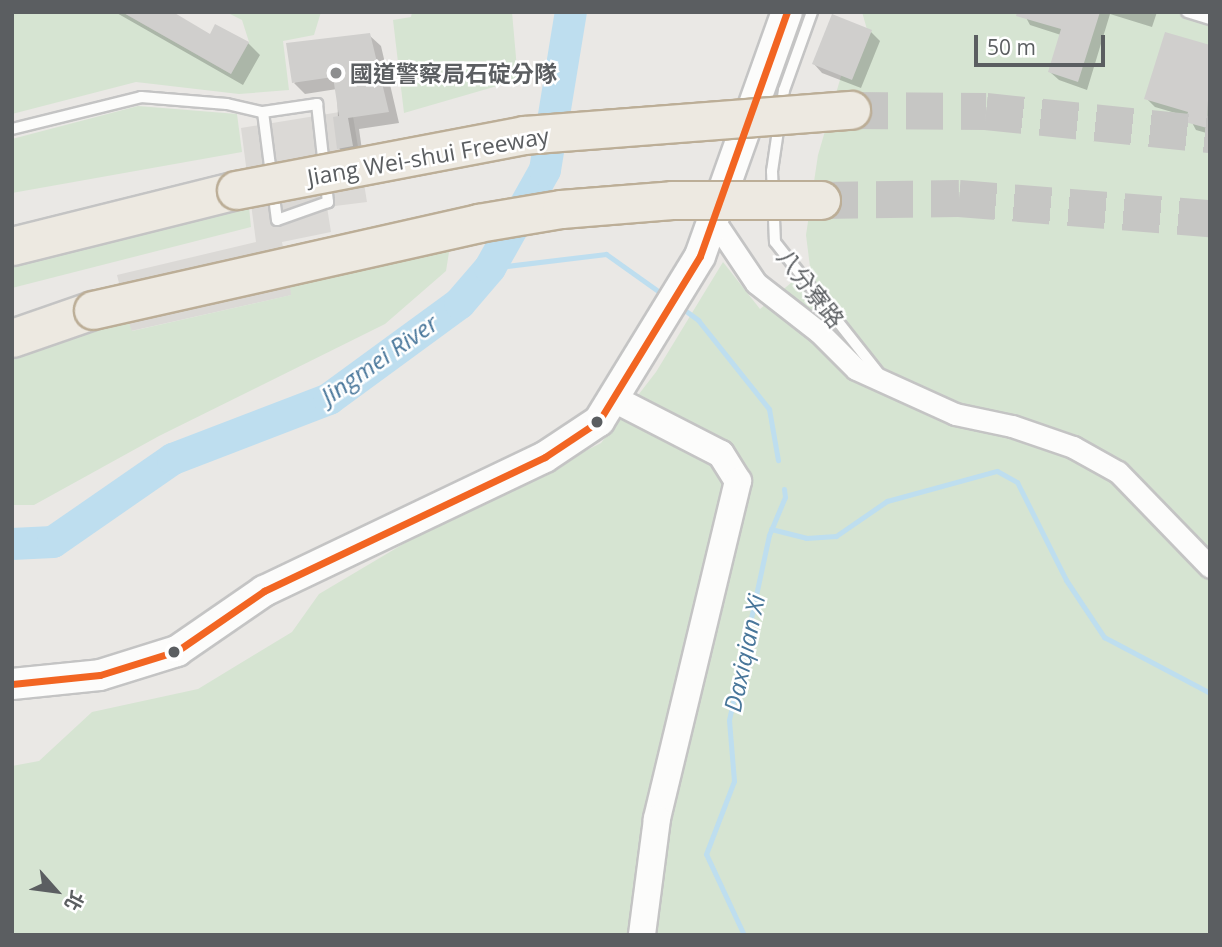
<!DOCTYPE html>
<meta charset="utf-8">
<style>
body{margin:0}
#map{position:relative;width:1222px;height:947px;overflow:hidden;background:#eae8e5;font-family:"Open Sans","Noto Sans TC",sans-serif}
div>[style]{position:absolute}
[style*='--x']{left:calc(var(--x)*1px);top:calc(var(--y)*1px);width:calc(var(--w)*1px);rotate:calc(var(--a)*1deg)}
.industrial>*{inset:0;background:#dbd9d6}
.green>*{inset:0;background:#d6e4d2}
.shadow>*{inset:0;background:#0003}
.stream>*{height:5px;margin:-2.5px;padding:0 2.5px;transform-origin:2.5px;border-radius:2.5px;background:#bedeef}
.river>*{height:32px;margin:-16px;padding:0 16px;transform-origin:16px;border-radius:16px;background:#bedeef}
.building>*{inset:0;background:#d0cfcd}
.motorway-tunnel>*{height:37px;margin-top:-18.5px;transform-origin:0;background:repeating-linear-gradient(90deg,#c6c6c4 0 37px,transparent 0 55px)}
.path>*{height:3.5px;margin-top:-1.75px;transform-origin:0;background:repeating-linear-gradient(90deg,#c5c9c7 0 7px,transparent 0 10.5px)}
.roads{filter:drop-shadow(2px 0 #c4c4c4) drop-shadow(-2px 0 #c4c4c4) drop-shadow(0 2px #c4c4c4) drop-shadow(0 -2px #c4c4c4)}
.service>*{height:10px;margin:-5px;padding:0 5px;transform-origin:5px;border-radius:5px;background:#fcfcfb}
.minor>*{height:21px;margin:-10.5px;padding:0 10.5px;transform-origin:10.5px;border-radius:10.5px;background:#fcfcfb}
.tertiary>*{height:26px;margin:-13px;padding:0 13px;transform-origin:13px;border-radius:13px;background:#fcfcfb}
.secondary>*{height:30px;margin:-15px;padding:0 15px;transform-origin:15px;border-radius:15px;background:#fcfcfb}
.motorway>*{height:37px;margin:-18.5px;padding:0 18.5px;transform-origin:18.5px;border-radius:18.5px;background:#ede9e1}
.bridges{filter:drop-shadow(2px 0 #bcae97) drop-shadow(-2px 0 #bcae97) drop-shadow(0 2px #bcae97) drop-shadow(0 -2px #bcae97)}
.motorway-bridge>*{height:37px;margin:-18.5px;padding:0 18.5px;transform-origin:18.5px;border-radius:18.5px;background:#ede9e1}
.bus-1>*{height:7px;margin:-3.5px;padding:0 3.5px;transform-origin:3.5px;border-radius:3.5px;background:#f26522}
.dots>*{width:19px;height:19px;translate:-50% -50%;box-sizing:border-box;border:4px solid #fff;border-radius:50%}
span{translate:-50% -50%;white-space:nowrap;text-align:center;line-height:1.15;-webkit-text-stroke:5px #fff;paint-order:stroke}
.poi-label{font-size:23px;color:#5b5e61;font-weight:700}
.left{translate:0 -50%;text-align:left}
.street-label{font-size:23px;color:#5b5e61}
.water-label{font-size:24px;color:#48769a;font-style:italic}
.frame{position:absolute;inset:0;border:14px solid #5b5e61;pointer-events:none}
.north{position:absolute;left:21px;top:856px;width:70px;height:70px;-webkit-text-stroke:5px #fff;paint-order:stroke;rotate:118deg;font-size:19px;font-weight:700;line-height:28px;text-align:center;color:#5b5e61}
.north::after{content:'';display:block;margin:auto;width:24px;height:32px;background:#5b5e61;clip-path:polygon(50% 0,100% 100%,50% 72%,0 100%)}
.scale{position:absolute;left:974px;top:35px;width:131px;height:32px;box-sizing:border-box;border:4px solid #5b5e61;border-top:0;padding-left:9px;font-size:21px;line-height:24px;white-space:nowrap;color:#5b5e61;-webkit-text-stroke:5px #fff;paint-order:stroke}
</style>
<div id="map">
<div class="industrial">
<i style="clip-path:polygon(352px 110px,367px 202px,327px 207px,331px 232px,282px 242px,292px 295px,131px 331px,117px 275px,256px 242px,241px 128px)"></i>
</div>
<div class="green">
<i style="clip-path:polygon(12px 12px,122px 12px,231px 74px,249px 42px,242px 20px,226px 12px,321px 12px,314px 35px,283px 41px,289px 90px,239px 94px,136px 82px,12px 114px)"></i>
<i style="clip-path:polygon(412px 12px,512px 12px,518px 80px,404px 113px,393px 20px,411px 17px)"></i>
<i style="clip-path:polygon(862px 12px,1210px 12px,1210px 935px,12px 935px,12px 766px,39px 761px,92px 712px,198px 689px,292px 632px,319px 594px,410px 540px,601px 443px,656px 372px,723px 262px,760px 309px,810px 267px,806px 235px,818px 155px,844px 66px,868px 33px)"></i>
<i style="clip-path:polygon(138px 106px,237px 114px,242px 152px,12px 193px,12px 139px)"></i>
<i style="clip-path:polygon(248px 197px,251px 227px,12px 288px,12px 257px)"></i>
<i style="clip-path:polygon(450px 246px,446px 271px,385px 324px,159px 436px,34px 505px,12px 505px,12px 346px,105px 315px,109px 328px,129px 323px,132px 331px,291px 295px,290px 284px)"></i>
</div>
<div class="shadow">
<i style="clip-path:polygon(115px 12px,170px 12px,211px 36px,248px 43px,260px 55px,243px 85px)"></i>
<i style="clip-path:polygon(1023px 12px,1157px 12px,1152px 27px,1110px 14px,1087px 90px,1059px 80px,1050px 72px,1061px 35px,1030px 25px)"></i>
<i style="clip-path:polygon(833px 16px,871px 32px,880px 41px,861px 88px,822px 73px,814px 64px)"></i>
<i style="clip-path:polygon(369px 35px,381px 46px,399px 123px,359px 129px,363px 157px,350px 160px,339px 148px,337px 89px,305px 94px,294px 83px)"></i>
<i style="clip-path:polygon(1210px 47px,1210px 134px,1196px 130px,1189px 117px,1155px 107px,1146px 98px)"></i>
</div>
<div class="stream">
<i style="--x:490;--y:268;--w:117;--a:-6.9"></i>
<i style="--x:606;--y:254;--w:72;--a:35.4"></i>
<i style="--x:679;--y:306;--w:24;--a:36"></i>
<i style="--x:698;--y:320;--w:114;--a:51.4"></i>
<i style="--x:769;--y:409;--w:52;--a:80"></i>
<i style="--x:771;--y:529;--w:36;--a:14"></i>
<i style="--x:806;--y:538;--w:30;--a:-4"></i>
<i style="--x:836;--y:536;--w:62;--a:-34.5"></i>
<i style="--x:887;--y:501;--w:114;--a:-15.3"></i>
<i style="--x:997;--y:471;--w:23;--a:29"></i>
<i style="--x:1017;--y:482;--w:110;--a:63.4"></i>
<i style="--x:1066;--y:580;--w:69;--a:56.3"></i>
<i style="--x:1104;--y:637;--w:120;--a:27.8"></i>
<i style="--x:744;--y:935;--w:89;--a:-115.1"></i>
<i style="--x:706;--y:854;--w:78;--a:-69"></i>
<i style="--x:734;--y:781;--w:61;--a:-94.7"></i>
<i style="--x:729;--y:720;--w:189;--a:-77.8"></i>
<i style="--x:769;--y:535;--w:41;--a:-67.2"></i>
<i style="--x:785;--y:497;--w:8;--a:-97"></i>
</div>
<div class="river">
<i style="--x:12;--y:544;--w:41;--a:-2.8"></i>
<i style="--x:53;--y:542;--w:146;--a:-34.7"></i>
<i style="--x:173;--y:459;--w:167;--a:-21"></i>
<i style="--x:329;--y:399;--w:162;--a:-36.2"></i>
<i style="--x:460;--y:303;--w:46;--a:-49.4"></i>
<i style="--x:490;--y:268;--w:112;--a:-60.7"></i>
<i style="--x:545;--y:170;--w:160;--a:-80.7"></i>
</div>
<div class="building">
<i style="clip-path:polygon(122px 12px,173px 12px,210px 34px,215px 24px,249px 42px,231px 74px)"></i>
<i style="clip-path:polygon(1017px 12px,1100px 12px,1078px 82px,1048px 72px,1061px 29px,1016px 16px)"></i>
<i style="clip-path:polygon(832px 14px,872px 30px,852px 80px,812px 64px)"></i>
<i style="clip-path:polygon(1165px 32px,1210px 45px,1207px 128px,1185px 122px,1188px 112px,1144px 99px)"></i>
<i style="clip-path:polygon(370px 33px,389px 112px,348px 118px,353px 146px,337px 149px,333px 117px,339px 116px,333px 77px,292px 83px,286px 43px)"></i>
</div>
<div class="motorway-tunnel">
<i style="--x:851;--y:110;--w:135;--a:0.4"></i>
<i style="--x:986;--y:111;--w:225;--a:5.9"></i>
<i style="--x:821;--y:200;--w:138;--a:-0.8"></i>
<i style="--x:959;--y:198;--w:252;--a:4.6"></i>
</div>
<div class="path">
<i style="--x:850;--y:12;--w:2;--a:90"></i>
</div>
<div class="roads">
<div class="service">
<i style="--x:812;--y:12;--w:83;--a:109.7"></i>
<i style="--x:784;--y:90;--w:82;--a:98.4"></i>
<i style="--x:772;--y:171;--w:71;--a:87.6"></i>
<i style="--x:775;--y:242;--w:171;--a:51.7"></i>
<i style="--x:1187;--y:12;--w:24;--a:17"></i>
<i style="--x:12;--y:129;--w:133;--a:-13.9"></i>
<i style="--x:141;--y:97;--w:86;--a:4.7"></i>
<i style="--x:227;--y:104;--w:37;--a:13"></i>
<i style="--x:263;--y:112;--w:55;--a:-8.4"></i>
<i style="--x:317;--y:104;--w:99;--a:83.6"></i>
<i style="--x:328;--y:202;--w:54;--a:160.6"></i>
<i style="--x:277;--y:220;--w:109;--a:-97.4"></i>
</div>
<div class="minor">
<i style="--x:715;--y:222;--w:73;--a:56.1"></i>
<i style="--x:756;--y:283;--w:80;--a:37.9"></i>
<i style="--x:819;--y:332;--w:52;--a:45"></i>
<i style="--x:856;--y:369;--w:109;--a:24.4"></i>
<i style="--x:955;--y:414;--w:58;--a:11.9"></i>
<i style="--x:1012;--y:426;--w:65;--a:19"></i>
<i style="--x:1073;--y:447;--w:51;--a:29.1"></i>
<i style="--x:1118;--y:472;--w:132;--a:45.9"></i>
</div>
<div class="tertiary">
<i style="--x:614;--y:399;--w:120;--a:27.2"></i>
<i style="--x:721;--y:454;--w:32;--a:58"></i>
<i style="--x:738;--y:481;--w:348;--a:103.5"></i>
<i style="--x:657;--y:819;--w:117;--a:97.4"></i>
</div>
<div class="secondary">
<i style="--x:12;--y:684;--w:88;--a:-5.8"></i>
<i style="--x:100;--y:675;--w:81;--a:-17.3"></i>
<i style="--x:177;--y:651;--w:106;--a:-34.6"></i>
<i style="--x:264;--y:591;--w:311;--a:-25.5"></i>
<i style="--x:545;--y:457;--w:65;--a:-33.7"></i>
<i style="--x:599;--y:421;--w:193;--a:-58.5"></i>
<i style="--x:700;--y:256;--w:259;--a:-70.4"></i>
</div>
<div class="motorway">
<i style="--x:12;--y:246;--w:231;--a:-14"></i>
<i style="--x:12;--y:338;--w:86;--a:-19.1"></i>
</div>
</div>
<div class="bridges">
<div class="motorway-bridge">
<i style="--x:236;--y:190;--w:293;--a:-10.8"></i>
<i style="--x:524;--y:135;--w:328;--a:-4.4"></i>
<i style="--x:93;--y:310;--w:395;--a:-12.7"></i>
<i style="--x:478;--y:223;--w:84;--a:-9.6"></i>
<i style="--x:561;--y:209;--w:111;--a:-4.6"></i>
<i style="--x:672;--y:200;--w:149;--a:0"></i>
</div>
</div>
<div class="bus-1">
<i style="--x:12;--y:684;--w:88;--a:-5.8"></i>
<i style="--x:100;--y:675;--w:81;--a:-17.3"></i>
<i style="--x:177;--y:651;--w:106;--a:-34.6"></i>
<i style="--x:264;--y:591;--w:311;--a:-25.5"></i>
<i style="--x:545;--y:457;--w:65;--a:-33.7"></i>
<i style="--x:599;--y:421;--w:193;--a:-58.5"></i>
<i style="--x:700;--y:256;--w:259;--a:-70.4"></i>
</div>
<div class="dots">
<i style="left:336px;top:73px;background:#8d8e8f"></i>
<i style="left:597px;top:422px;background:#5b5e61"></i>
<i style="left:174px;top:652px;background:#5b5e61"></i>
</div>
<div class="poi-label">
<span class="left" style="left:350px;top:73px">國道警察局石碇分隊</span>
</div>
<div class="street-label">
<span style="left:428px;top:156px;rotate:-10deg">Jiang Wei-shui Freeway</span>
<span style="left:811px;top:288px;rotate:52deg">八分寮路</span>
</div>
<div class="water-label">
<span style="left:379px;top:359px;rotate:-35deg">Jingmei River</span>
<span style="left:744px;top:653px;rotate:-78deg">Daxiqian Xi</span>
</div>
<div class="frame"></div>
<div class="north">北</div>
<div class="scale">50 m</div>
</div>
